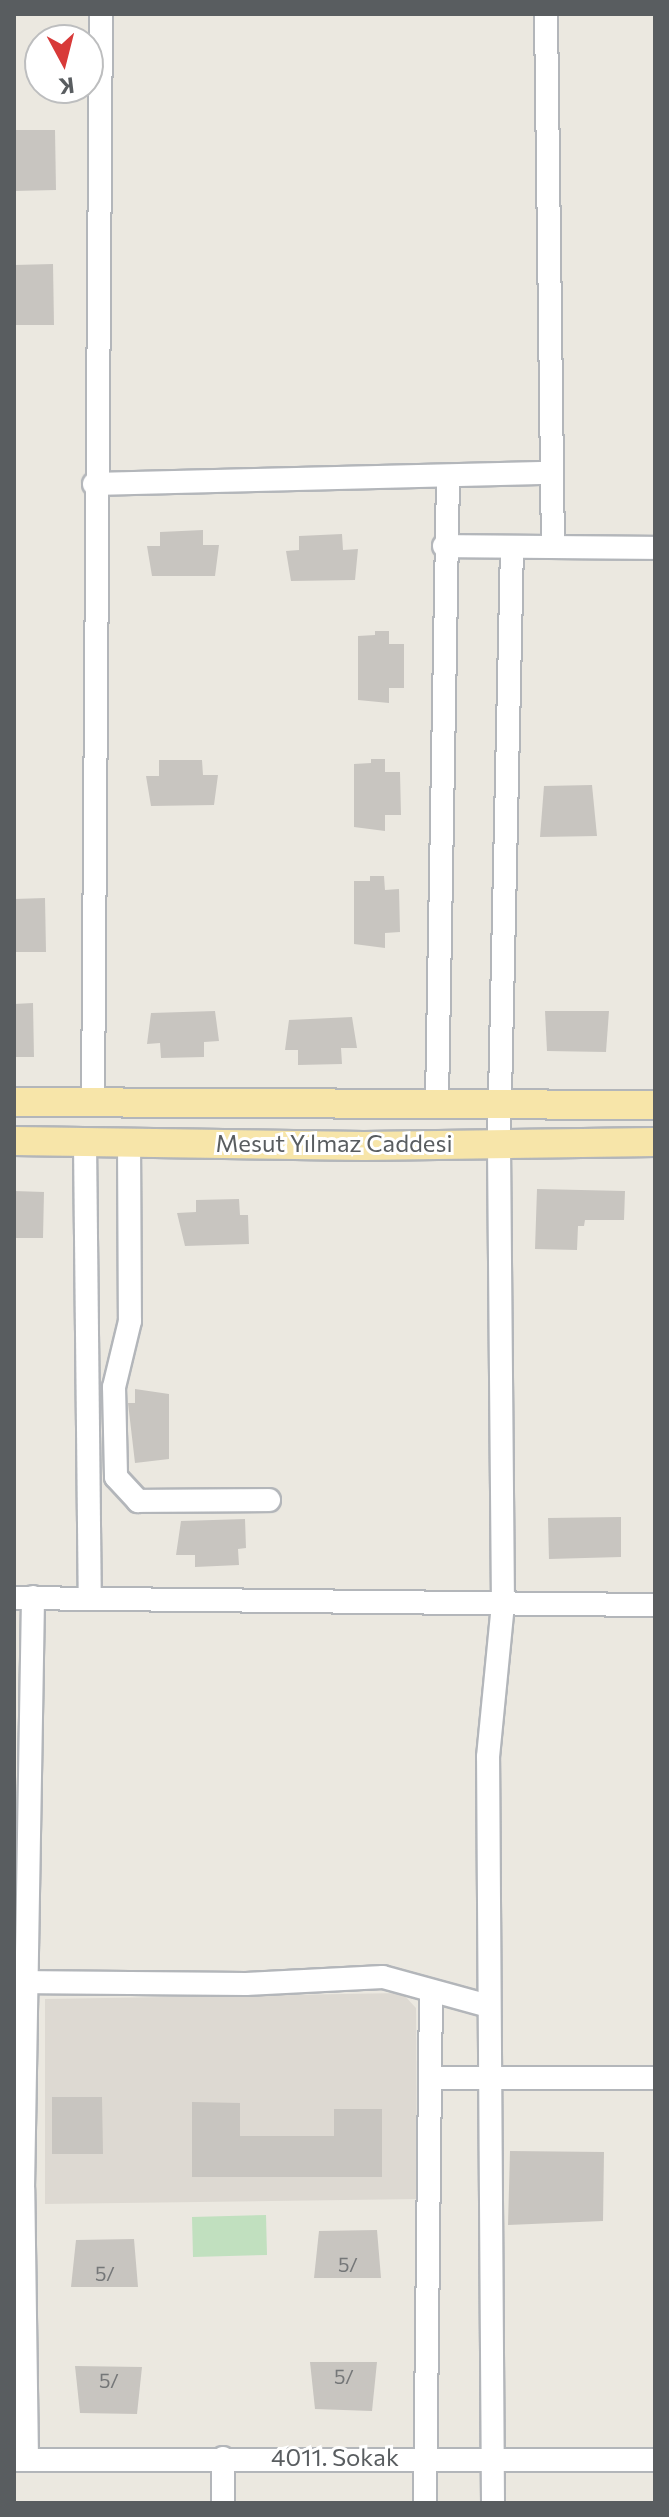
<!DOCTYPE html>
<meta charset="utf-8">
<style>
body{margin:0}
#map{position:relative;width:669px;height:2517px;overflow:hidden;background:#ebe8e0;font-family:Commissioner,sans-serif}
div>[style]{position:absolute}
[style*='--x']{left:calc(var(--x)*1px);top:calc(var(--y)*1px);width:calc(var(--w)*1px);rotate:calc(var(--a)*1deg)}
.education>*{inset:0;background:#ddd9d2}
.green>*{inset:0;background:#c1e0bf}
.building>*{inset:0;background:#c8c5c0}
.roads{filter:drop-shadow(2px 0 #b3b6ba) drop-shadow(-2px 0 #b3b6ba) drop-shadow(0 2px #b3b6ba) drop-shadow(0 -2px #b3b6ba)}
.minor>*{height:22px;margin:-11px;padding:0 11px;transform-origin:11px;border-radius:11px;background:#fff}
.major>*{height:28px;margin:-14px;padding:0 14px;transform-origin:14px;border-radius:14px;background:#f7e5a9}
span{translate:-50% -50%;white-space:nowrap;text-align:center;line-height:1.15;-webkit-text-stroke:6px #fff;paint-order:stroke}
.number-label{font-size:20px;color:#757778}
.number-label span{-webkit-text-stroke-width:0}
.street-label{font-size:24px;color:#595d60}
.frame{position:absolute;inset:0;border:16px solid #595d60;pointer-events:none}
.north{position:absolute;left:24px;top:24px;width:80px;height:80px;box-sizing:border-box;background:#fff;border:2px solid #bdbebf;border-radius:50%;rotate:173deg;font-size:22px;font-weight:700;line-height:32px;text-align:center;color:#595d60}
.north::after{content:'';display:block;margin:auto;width:28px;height:36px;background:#d83a39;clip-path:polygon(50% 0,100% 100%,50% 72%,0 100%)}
</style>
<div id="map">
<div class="education">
<i style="clip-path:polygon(402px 1993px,416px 2008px,417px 2199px,45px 2204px,45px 1999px)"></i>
</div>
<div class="green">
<i style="clip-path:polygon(266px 2215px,267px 2255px,193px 2257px,192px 2217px)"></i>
</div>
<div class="building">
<i style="clip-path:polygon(14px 130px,55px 130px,56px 190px,14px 191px)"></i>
<i style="clip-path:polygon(53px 264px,54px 325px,14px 325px,14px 265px)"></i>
<i style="clip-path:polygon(203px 530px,203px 545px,219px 545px,215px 576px,152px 576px,147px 546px,160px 546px,160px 532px)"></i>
<i style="clip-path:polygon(342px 534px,343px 550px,358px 549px,355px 580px,291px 581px,286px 551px,299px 550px,299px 536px)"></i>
<i style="clip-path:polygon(375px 631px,389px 631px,389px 644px,404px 644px,404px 688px,389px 688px,389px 703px,358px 700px,358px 636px,375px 635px)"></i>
<i style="clip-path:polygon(371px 759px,385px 759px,385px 772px,400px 772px,401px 815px,385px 815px,385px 831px,354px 827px,354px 764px,371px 763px)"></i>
<i style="clip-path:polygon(159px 760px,202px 760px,203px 775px,218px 775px,214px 805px,151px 806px,146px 776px,159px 776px)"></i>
<i style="clip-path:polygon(592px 785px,597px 836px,540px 837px,544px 786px)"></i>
<i style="clip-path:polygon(370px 876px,384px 876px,385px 890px,399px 889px,400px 932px,385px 933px,385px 948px,354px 944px,354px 881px,370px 881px)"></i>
<i style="clip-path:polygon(45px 898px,46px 952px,14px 952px,14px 899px)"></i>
<i style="clip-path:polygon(33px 1003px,34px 1057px,14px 1057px,14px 1004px)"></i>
<i style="clip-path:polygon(215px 1011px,219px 1041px,204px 1042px,204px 1057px,161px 1058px,160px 1043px,147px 1044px,151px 1013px)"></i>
<i style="clip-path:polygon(545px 1011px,609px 1011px,606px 1052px,547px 1051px)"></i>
<i style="clip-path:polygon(352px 1017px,357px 1048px,341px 1048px,342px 1064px,298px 1065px,298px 1050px,285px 1050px,289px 1020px)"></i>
<i style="clip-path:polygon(537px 1189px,625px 1191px,624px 1220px,585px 1220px,584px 1226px,578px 1226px,577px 1250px,535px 1249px)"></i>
<i style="clip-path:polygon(14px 1191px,44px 1192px,43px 1238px,14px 1238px)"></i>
<i style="clip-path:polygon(239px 1199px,240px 1215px,248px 1215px,249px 1244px,185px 1246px,177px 1213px,196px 1212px,196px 1200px)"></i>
<i style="clip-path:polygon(135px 1389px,169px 1394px,169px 1459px,135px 1463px,128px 1403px,135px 1403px)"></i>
<i style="clip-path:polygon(621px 1517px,621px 1557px,549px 1559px,548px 1518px)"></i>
<i style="clip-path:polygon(245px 1519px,246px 1548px,238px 1549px,239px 1565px,195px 1567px,195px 1555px,176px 1555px,181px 1521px)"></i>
<i style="clip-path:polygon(52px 2097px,102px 2097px,103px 2154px,52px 2154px)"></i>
<i style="clip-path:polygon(192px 2102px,240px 2103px,240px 2136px,334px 2136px,334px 2109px,382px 2109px,382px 2177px,192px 2177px)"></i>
<i style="clip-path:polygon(510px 2151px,604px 2152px,603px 2221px,508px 2225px)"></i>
<i style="clip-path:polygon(377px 2230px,381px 2278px,314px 2278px,319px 2231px)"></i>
<i style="clip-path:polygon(134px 2239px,138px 2287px,71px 2287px,76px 2240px)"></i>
<i style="clip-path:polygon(310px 2362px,377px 2362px,372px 2411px,315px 2409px)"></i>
<i style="clip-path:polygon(75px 2366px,142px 2367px,137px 2414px,80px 2413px)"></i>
</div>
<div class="roads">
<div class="minor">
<i style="--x:546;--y:14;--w:533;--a:89.25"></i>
<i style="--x:94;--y:484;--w:456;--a:-1.4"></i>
<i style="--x:444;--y:546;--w:211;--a:0.5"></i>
<i style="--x:437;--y:1101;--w:624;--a:-88.99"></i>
<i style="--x:93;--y:1102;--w:1088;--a:-89.58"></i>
<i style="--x:85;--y:1142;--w:454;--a:89.4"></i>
<i style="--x:129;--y:1142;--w:179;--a:89.7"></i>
<i style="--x:130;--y:1321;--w:68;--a:103.6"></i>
<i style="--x:114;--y:1387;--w:90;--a:88.7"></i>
<i style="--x:116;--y:1477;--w:33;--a:47"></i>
<i style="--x:138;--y:1501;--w:131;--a:-0.4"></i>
<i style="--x:14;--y:1598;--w:641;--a:0.63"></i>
<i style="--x:14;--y:1982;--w:232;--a:0.5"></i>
<i style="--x:246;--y:1984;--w:137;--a:-2.9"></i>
<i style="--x:383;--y:1977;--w:109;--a:15.4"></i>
<i style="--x:432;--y:2078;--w:223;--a:0"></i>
<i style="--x:15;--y:2460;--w:640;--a:0"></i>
<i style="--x:27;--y:2460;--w:271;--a:-90.8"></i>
<i style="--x:23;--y:2189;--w:592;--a:-89.03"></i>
<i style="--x:223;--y:2503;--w:45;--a:-90"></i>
<i style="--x:425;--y:2503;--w:512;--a:-89.33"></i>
<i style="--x:493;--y:2503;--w:746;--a:-90.38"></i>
<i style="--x:488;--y:1757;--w:153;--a:-84.4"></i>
<i style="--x:503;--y:1605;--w:463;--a:-90.5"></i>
<i style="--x:499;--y:1142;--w:595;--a:-88.75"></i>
</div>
<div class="major">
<i style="--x:14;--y:1102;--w:641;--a:0.27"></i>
<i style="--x:14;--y:1141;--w:350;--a:0.8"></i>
<i style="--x:364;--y:1146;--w:291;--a:-0.8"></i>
</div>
</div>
<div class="number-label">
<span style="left:348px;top:2264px">5/</span>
<span style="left:105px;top:2273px">5/</span>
<span style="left:344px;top:2376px">5/</span>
<span style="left:109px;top:2380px">5/</span>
</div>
<div class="street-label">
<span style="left:334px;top:1143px">Mesut Yılmaz Caddesi</span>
<span style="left:335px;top:2457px">4011. Sokak</span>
</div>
<div class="frame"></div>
<div class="north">K</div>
</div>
